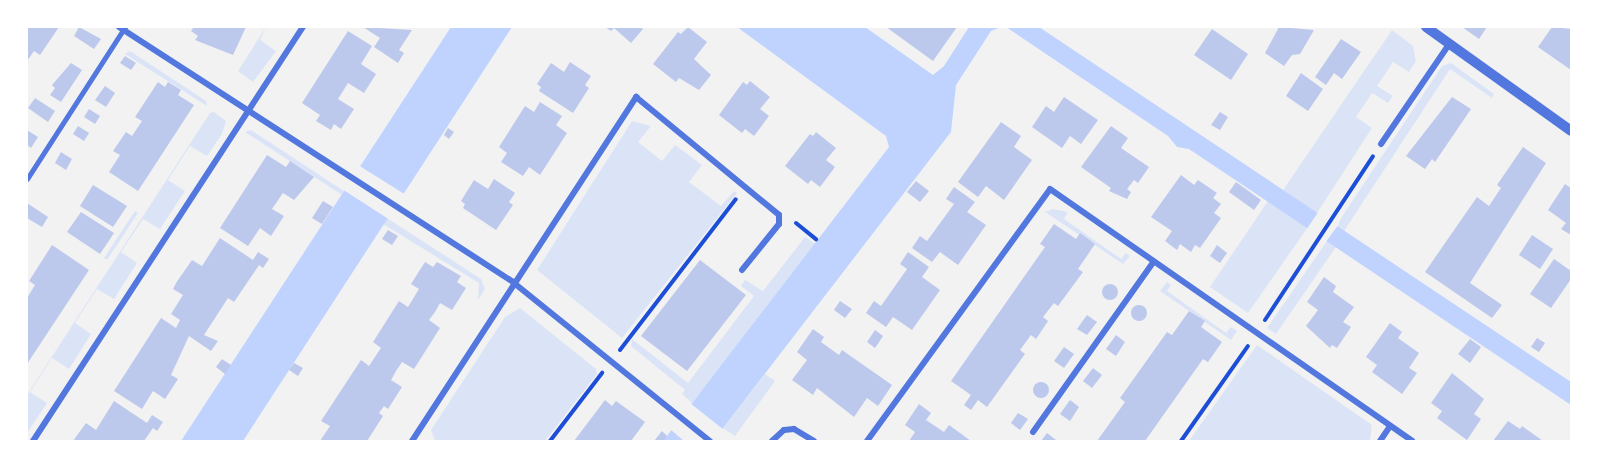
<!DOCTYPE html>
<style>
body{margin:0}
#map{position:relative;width:1598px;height:468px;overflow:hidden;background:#f2f2f2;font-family:"Asap Condensed",sans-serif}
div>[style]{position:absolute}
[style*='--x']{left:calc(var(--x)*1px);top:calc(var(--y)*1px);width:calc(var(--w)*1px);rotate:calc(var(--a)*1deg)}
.green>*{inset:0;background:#dbe4f7}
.water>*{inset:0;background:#bfd3fe}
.pier>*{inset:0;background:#f2f2f2}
.building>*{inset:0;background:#bdc9ec}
.round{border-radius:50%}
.path>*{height:4px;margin:-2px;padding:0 2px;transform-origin:2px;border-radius:2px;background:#1d4ed8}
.service>*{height:4.5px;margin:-2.25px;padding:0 2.25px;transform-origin:2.25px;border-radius:2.25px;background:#5277de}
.minor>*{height:6px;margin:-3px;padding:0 3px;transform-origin:3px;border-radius:3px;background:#5277de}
.tertiary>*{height:10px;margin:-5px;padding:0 5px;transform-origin:5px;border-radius:5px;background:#5277de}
span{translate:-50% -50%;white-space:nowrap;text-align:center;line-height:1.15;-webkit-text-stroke:6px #fff;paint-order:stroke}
.frame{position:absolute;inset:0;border:28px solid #fff;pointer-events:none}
</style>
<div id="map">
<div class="green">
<i style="clip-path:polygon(266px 27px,260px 40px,276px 51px,253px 82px,238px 71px)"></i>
<i style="clip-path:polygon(1392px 30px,1413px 46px,1416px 61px,1409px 72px,1393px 62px,1377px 86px,1393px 96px,1388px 103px,1372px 93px,1356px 117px,1372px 128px,1317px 213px,1283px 190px)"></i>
<i style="clip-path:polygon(130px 51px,206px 101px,207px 106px,125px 54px)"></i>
<i style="clip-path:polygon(1451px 63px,1494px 94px,1492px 98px,1450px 69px,1344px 231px,1337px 226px,1343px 215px,1442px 66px)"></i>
<i style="clip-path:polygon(214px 112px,226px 121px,222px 134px,207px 156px,190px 146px,168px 180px,185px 191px,160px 229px,143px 219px,121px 252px,137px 263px,114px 299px,97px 289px,75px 323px,91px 334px,69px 369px,52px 358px,30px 392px,47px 403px,27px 433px,27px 395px,210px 113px)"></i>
<i style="clip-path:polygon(632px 121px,651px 126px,638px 142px,662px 161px,675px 145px,702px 165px,689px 182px,721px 206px,734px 191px,737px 193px,622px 338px,537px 270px)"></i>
<i style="clip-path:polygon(251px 130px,344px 191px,342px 195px,245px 132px)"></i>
<i style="clip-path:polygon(1268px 201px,1308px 227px,1248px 313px,1210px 287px)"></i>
<i style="clip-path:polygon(1053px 209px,1068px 212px,1064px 219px,1121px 259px,1126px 253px,1130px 256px,1123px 264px,1045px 212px)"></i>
<i style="clip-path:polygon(135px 211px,138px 213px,107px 260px,104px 258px)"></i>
<i style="clip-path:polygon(387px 218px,481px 279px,485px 289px,478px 300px,479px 283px,383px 224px)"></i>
<i style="clip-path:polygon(805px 237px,817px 245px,692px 403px,682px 394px,685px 390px,631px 346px,632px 339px,688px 383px,754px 296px,741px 286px,745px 280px,763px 291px)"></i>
<i style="clip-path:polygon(1327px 241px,1336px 247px,1276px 334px,1267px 328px)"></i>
<i style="clip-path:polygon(1167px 282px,1171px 285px,1167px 291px,1226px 333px,1231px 327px,1237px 331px,1231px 340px,1160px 291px)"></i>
<i style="clip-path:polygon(520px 308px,596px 369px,597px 374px,545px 441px,435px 441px,431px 430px,505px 317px)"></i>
<i style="clip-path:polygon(1257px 345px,1372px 425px,1370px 441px,1189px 441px)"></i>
<i style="clip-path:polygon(765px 374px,775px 381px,735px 436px,723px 428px)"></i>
</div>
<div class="water">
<i style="clip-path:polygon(451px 27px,512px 27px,243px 441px,181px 441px)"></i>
<i style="clip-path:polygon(737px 27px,865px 27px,933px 75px,944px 66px,969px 27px,1001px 27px,991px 31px,956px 85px,951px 132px,713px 441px,663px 441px,889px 147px,886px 136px)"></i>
<i style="clip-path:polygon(1006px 27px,1039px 27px,1571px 382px,1571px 405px,1189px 149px,1177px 147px,1168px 136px)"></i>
</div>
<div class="pier">
<i style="clip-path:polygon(358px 165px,406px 195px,390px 220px,342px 189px)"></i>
<i style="clip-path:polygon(1319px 211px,1339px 224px,1325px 243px,1306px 230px)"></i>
<i style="clip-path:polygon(690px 403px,724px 430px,716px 441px,684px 441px,670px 429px)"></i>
</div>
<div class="building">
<i style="clip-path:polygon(27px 27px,59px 27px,40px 55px,34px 51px,27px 61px)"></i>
<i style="clip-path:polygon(79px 27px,101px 39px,94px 49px,74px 36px)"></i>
<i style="clip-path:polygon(194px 27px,246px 27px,233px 55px,195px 40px,198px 36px,191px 31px)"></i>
<i style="clip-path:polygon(363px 27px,412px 30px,399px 50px,404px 53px,398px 63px,374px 47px,380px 38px)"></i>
<i style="clip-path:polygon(605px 27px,640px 27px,643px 29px,631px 43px,614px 28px,611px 31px)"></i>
<i style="clip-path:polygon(688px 27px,707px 42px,694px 59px,711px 75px,699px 90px,679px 78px,676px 82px,653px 64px,678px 32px,681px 34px)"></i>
<i style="clip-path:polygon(886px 27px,957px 27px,933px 61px)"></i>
<i style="clip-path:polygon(1279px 27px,1314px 30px,1300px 54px,1292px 55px,1284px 66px,1265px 53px)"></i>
<i style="clip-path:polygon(1462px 27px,1487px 27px,1479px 39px)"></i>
<i style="clip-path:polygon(1552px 27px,1571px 29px,1571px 70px,1538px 47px)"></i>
<i style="clip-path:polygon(1212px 29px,1248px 54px,1231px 80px,1194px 55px)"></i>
<i style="clip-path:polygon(348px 31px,372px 46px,361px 64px,376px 74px,364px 93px,348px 83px,338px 99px,354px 109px,341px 129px,334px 124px,331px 130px,316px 121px,320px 115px,302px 103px)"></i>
<i style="clip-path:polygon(1341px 39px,1361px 52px,1342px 79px,1334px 73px,1326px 85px,1315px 77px)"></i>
<i style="clip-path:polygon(125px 56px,136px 63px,131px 70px,120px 63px)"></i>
<i style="clip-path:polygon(570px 62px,591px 76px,585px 85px,589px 88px,573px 113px,539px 91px,541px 87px,537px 84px,551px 63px,564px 72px)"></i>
<i style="clip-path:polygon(71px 63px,82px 70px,61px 102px,50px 95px,55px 88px,52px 85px)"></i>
<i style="clip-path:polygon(1301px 73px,1323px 89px,1308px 111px,1286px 96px)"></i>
<i style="clip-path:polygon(750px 81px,770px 97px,760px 109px,769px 116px,754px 136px,745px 129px,742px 133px,719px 115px,743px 82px,747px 85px)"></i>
<i style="clip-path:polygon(158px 82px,165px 87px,168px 82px,181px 90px,178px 95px,194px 105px,138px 191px,109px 172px,120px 155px,113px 151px,126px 132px,132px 136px,142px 121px,135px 117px)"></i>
<i style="clip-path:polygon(105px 86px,115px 93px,106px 107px,95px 100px)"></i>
<i style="clip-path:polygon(1064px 97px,1098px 120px,1081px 144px,1070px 136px,1062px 148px,1032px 127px,1046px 106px,1054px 112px)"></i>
<i style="clip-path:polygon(1452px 97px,1471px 109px,1435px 162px,1432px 159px,1425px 169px,1406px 156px)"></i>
<i style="clip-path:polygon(35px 98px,55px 111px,48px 122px,28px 108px)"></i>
<i style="clip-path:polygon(540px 102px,562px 116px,556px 125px,567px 133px,540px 175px,529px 167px,523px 176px,501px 162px,507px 153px,499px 147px,525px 106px,534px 112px)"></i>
<i style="clip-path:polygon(89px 109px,100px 116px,95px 124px,84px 117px)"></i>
<i style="clip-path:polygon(1220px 112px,1228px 117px,1220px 130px,1211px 125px)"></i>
<i style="clip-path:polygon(1001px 122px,1021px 136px,1014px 147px,1032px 160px,1004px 200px,986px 186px,978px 197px,958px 182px)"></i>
<i style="clip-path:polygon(78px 126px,89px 133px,84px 141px,73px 134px)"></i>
<i style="clip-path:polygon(1111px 126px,1128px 138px,1121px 148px,1149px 167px,1138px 183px,1134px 180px,1127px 189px,1131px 192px,1127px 199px,1109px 191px,1111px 188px,1081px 167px)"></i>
<i style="clip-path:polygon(448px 128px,454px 132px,449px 139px,444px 135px)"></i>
<i style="clip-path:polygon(27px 130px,38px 137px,31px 148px,27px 145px)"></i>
<i style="clip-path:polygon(816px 132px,836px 148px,826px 160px,835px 167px,820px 187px,811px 180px,808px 184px,785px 166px,810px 134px,813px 136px)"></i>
<i style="clip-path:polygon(1523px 147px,1546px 163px,1470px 283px,1502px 305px,1492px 318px,1425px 272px,1477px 197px,1489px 206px,1501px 188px,1497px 185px)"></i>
<i style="clip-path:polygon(61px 152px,72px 159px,66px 170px,55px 163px)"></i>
<i style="clip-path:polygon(267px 155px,286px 167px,290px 161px,314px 177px,294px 200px,283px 193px,272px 209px,284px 216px,271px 236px,260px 228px,248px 246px,220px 228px)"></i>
<i style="clip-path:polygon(1181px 175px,1194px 185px,1198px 180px,1217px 193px,1213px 198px,1221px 204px,1214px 213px,1221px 218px,1200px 248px,1195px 245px,1191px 252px,1180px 244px,1177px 250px,1165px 241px,1172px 231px,1151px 217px)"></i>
<i style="clip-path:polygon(494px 179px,515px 193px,509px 202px,513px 205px,496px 230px,463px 208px,465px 204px,461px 201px,474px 180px,488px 189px)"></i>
<i style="clip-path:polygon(916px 181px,929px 191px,920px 202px,907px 192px)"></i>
<i style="clip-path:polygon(1236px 182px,1261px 200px,1254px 210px,1229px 192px)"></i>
<i style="clip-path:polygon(1565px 184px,1571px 188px,1571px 235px,1561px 229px,1566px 223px,1548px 210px)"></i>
<i style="clip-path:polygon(93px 185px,127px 206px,113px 227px,80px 206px)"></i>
<i style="clip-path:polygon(954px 187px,975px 202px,967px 212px,986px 225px,958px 265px,940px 252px,932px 262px,912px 248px,920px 236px,927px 241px,954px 204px,946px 199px)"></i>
<i style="clip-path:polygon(323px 201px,333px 207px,322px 224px,312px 218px)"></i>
<i style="clip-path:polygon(27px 203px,48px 217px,42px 227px,27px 218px)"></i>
<i style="clip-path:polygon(81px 212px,114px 233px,100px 254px,67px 232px)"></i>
<i style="clip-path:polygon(1054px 224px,1076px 239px,1080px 233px,1095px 244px,1078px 269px,1083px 272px,1058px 306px,1054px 303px,1043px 317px,1048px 321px,1036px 339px,1031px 335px,1020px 350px,1025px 354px,987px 407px,978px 400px,971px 410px,964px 405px,971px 395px,951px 381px,1045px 247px,1040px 244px)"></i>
<i style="clip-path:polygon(388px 230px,398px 236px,392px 245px,382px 239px)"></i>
<i style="clip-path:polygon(1532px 235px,1553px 249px,1540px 269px,1519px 255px)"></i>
<i style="clip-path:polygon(220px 238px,253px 260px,258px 252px,269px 259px,263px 268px,259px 265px,234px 302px,228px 298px,204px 335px,218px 341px,211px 351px,189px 336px,171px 375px,178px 379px,165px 399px,153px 391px,142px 409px,114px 391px,161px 318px,176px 328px,180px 320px,171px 314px,183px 295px,173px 289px,176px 283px,192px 260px,202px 266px)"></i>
<i style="clip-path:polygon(52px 245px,89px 270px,27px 364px,27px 298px,35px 285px,29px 281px)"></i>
<i style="clip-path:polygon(1217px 245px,1227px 253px,1220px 263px,1210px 256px)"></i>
<i style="clip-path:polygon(908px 252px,929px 267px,922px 277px,940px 290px,912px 330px,893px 317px,886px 327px,866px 313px,874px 301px,881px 306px,907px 269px,900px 264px)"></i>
<i style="clip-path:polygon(1554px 259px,1571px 271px,1571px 279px,1551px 308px,1530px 294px)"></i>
<i style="clip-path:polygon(700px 260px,746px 295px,687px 371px,641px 336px)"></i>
<i style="clip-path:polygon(425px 262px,433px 267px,437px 262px,461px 276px,457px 282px,466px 288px,452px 310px,440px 303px,435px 312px,429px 320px,440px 328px,414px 369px,402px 362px,396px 371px,391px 380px,402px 387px,388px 409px,384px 406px,379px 413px,383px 416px,367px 441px,320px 441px,330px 426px,321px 421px,361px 360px,369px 366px,381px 348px,373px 342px,399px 301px,408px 307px,419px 289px,411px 284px)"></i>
<i style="clip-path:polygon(1324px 277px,1336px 286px,1333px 292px,1354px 307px,1343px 322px,1351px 327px,1337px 348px,1332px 345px,1330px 348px,1306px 326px,1318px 310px,1307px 302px)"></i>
<i class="round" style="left:1102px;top:284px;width:16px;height:16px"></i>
<i style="clip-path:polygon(840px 301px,852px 309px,845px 318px,834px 310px)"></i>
<i class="round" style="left:1131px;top:305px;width:16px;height:16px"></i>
<i style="clip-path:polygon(1189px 311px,1205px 321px,1201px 327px,1222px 342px,1208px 362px,1203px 359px,1145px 441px,1097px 441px,1125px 402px,1120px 398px,1167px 332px,1172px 335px)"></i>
<i style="clip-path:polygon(1087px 315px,1097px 322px,1087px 335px,1077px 329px)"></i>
<i style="clip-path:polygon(1390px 323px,1402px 332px,1398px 338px,1419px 353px,1409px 368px,1417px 373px,1402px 394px,1372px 372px,1377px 365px,1366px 357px)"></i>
<i style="clip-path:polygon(813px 329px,824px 337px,821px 342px,839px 355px,842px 350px,892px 385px,878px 406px,867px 398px,854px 417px,817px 388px,813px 395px,792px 380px,807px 360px,797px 352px)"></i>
<i style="clip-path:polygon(875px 330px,883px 336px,875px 348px,867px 342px)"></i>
<i style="clip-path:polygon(1116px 335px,1125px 342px,1116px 356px,1106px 349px)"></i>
<i style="clip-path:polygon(1537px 338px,1545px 343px,1539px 352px,1531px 347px)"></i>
<i style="clip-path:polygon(1470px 339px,1481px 347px,1470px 363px,1458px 354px)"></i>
<i style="clip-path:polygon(1064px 347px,1074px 354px,1064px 368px,1054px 361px)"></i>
<i style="clip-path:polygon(222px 359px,231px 365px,225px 374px,216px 367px)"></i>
<i style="clip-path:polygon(294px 363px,303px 368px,298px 376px,289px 370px)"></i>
<i style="clip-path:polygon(1093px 368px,1102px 375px,1092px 388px,1083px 381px)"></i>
<i style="clip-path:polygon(1452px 373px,1484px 399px,1474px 414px,1481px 419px,1467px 440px,1437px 418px,1442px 411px,1431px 403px)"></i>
<i class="round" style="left:1033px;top:382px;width:16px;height:16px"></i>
<i style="clip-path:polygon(605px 400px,612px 406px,616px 401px,645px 422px,631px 441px,574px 441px)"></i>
<i style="clip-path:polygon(1070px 400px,1079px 407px,1070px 421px,1060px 414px)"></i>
<i style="clip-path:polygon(114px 401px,147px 423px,152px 415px,163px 422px,157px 431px,153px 428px,144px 441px,73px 441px,86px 423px,96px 430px)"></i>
<i style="clip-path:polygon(919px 404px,931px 413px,926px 420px,944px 432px,949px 425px,971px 441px,909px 441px,915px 432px,905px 425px)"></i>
<i style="clip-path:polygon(1018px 413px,1028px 419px,1020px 430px,1011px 423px)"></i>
<i style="clip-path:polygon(1508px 421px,1520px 429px,1522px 426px,1543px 441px,1493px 441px)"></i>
<i style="clip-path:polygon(662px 431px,667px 436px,664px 441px,654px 441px)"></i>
<i style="clip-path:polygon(1047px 433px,1056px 440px,1055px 441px,1041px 441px)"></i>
</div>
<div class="path">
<i style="--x:796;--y:223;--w:26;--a:39"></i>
<i style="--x:1265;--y:320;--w:196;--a:-56.6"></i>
<i style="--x:620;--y:350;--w:190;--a:-52.5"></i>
<i style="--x:550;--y:441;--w:86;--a:-52.6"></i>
<i style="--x:1181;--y:441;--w:116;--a:-54.8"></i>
</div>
<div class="service">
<i style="--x:27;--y:179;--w:181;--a:-57.2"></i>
</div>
<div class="minor">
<i style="--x:119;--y:27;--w:471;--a:32.9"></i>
<i style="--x:514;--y:283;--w:252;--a:38.9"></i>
<i style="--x:1381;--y:144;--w:122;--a:-55.7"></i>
<i style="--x:1033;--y:432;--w:209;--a:-54.7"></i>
<i style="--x:33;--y:441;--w:494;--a:-56.9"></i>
<i style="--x:412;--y:441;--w:411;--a:-56.9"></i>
<i style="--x:636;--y:97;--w:185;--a:39.5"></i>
<i style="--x:779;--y:215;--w:9;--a:90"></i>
<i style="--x:779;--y:224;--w:59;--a:128.8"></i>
<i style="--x:772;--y:441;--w:16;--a:-43"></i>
<i style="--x:784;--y:430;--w:10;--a:-6"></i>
<i style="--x:794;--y:429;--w:23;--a:31"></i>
<i style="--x:867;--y:441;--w:311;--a:-54"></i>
<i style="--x:1050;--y:189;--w:441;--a:34.8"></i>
<i style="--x:1380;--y:441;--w:18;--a:-56"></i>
</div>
<div class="tertiary">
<i style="--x:1426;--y:27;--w:178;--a:35.6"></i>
</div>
<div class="frame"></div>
</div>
